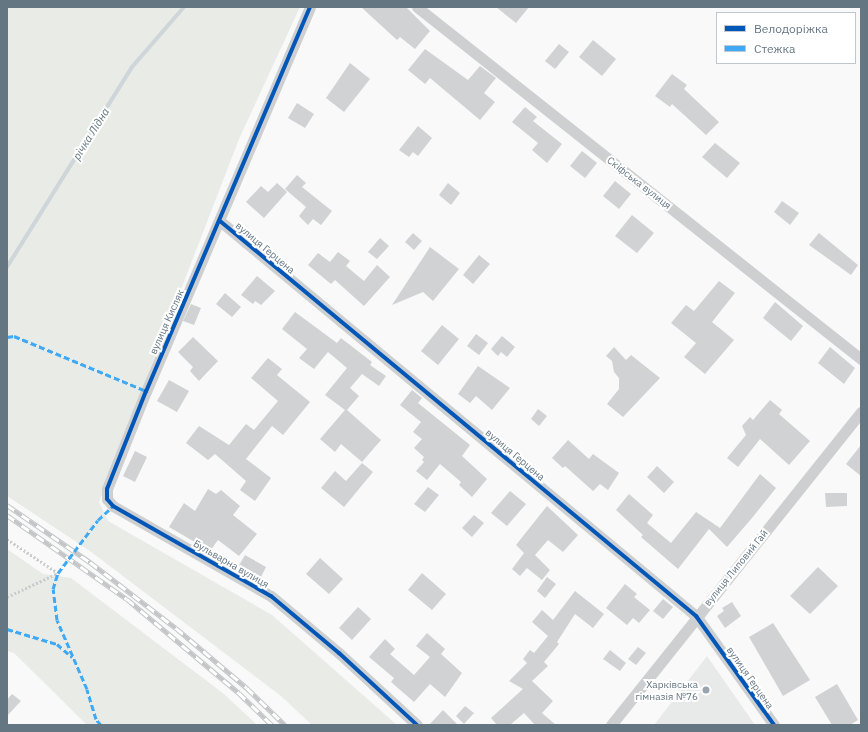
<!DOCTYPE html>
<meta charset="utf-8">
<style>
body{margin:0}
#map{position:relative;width:868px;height:732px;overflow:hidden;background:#f9f9f9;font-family:"IBM Plex Sans",sans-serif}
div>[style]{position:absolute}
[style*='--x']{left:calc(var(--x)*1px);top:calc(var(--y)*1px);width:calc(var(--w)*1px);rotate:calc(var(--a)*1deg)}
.built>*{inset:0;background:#e8e9e9}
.green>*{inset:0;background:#e8ebe6}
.stream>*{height:4px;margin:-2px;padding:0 2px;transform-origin:2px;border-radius:2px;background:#ced6d9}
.building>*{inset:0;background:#d0d2d3}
.path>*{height:2.5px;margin-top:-1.25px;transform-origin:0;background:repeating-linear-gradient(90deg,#cbcccd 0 2px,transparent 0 4px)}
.street>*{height:11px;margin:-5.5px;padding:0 5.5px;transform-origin:5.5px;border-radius:5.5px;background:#cecfd0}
.rail>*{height:4.5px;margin-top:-2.25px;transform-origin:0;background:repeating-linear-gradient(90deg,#fff 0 9px,#c3c5c6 0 18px);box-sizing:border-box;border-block:1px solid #c3c5c6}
.quiet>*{height:3px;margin-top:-1.5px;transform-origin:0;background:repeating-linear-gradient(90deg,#3fa9f5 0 6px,transparent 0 9px)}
.cycleway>*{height:4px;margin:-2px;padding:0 2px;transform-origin:2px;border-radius:2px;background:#0057b8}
.dots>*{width:11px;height:11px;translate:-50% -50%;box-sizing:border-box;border:2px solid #fff;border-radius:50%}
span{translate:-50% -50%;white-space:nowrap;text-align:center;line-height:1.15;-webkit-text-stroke:4px #fff;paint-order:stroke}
.street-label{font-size:10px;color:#657683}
.poi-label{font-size:10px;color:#657683}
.right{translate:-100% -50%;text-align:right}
.water-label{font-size:11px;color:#60757c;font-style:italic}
.frame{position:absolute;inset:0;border:8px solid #657683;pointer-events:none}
.legend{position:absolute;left:716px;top:12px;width:140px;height:52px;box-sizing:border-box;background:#fff;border:1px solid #c1c8cd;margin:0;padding:5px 7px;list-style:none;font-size:12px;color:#657683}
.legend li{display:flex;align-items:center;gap:8px;height:20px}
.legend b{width:20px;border:1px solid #c1c8cd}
</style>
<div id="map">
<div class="built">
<i style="clip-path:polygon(707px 656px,755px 725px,654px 725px)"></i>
</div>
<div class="green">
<i style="clip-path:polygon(7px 7px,300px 7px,239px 139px,99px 502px,108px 521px,272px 615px,397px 725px,312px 725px,281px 696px,90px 551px,7px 496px)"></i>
<i style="clip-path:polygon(7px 549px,43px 574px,71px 578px,224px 694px,257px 725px,87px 725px,14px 653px,7px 651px)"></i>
</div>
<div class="stream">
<i style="--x:7;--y:267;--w:236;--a:-58"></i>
<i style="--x:132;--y:67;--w:79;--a:-49.1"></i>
</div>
<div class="building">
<i style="clip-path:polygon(361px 7px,406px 7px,430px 31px,415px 49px,400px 37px,397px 40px)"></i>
<i style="clip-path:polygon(496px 7px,529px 7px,516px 23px)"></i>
<i style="clip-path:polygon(593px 40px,616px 59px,602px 76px,579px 57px)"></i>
<i style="clip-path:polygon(559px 44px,569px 52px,555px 69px,545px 61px)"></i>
<i style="clip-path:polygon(425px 49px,468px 80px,480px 66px,496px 78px,484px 93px,495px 102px,480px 120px,430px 78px,425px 84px,408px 70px)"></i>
<i style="clip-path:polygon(350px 63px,370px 79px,344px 112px,326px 98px)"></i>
<i style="clip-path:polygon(672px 74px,687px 85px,684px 89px,719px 122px,706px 135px,672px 104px,670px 107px,655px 96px)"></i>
<i style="clip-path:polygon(297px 103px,314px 114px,305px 128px,288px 118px)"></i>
<i style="clip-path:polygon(525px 107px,537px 117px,533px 121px,562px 144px,547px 163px,532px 150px,538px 143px,512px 122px)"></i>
<i style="clip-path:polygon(418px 126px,432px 138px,418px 156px,413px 152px,409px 157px,399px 150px)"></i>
<i style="clip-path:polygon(715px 143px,740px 163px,727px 178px,702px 157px)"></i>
<i style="clip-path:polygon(582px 151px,597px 163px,585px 178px,570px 166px)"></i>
<i style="clip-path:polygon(297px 175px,306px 183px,302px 187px,332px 211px,321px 225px,313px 219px,308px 225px,299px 216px,306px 207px,285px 189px)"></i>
<i style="clip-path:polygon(615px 181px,631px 194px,619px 209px,603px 196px)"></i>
<i style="clip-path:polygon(277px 183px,287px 192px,264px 218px,246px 202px,261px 186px,268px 192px)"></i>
<i style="clip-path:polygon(448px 183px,460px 193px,451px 205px,439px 195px)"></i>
<i style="clip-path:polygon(782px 201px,799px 213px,790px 225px,774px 212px)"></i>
<i style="clip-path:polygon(632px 215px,654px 233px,637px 253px,615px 236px)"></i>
<i style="clip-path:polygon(413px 233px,422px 241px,414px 250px,405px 242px)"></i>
<i style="clip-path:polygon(819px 233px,858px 265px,851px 275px,809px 245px)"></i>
<i style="clip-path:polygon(380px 238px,389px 246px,377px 259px,368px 252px)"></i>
<i style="clip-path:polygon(430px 247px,459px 269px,433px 301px,423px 292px,392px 305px)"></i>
<i style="clip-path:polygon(338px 252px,350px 261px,346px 266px,364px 281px,377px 265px,390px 277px,364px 306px,335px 280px,331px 284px,308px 265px,318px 253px,330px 262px)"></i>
<i style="clip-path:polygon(479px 255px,490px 264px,473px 284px,463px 275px)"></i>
<i style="clip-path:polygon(257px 276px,275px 291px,261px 305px,255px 301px,253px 304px,241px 295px)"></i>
<i style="clip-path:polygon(719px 281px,735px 293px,712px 322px,734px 340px,705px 374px,684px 357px,696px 343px,671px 323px,686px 305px,694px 311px)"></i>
<i style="clip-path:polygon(225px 293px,241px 307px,232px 317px,216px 304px)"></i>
<i style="clip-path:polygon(775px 302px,803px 326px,791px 341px,763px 318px)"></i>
<i style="clip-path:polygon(191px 304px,201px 308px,194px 325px,183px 321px)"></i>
<i style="clip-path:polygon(295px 312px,337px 343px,341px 338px,372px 362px,370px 365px,386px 376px,379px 386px,362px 374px,350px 388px,359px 396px,347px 410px,381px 440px,362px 462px,341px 444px,335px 452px,320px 439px,345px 410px,325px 395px,347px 368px,328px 352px,314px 369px,299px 358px,307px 349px,282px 329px)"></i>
<i style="clip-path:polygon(442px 325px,459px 339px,438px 365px,421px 351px)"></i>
<i style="clip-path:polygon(476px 334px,488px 343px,479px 355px,467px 346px)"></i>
<i style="clip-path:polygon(502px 336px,515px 347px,507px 357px,501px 352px,498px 356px,491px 349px)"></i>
<i style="clip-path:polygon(193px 337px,218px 361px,199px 381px,190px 371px,193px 367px,178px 352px)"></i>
<i style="clip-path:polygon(614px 347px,626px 360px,631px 355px,660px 378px,623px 417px,607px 404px,619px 389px,619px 378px,614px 372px,612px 361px,606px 356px)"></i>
<i style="clip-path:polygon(830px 347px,855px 368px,844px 384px,818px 363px)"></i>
<i style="clip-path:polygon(268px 358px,282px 369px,277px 375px,310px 402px,283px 435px,272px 426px,246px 459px,271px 478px,255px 501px,240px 490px,246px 481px,215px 454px,208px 460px,186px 443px,199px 426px,229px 445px,246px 424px,254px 430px,278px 401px,251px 378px)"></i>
<i style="clip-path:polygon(478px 366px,510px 388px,492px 410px,476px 396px,470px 403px,458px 394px)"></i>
<i style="clip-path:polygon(169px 380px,189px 391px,177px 412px,157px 401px)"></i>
<i style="clip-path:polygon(412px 390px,422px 398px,418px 403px,470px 445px,462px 456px,487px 479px,472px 497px,459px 485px,461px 482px,440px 464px,427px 480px,416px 471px,424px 462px,422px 460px,424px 457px,414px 448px,422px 439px,413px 432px,421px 422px,400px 405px)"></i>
<i style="clip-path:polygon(770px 400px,782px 410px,779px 414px,810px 441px,789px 465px,760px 439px,738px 467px,727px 458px,746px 435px,742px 426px,750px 417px,753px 420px)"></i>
<i style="clip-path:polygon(538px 409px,547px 416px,539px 426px,531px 419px)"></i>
<i style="clip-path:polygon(568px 440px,589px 459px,593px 454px,619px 473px,608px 490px,600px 484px,593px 491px,565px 466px,563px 468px,552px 458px)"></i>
<i style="clip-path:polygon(861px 445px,861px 476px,846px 464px)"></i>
<i style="clip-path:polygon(135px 451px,147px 457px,135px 482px,123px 476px)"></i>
<i style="clip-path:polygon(362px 463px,373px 472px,344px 507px,321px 488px,335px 471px,346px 481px)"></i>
<i style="clip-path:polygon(657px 466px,674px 482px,664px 493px,647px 477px)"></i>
<i style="clip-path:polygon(760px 474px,776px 488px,752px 518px,727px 547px,709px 529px,678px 569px,641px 537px,643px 535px,616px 510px,629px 494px,653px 515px,647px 523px,671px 543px,696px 512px,720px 528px)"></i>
<i style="clip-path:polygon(428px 487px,439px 495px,425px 512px,414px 504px)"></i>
<i style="clip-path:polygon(208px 489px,216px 494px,221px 490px,240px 506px,233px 515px,257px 534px,239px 556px,218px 540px,210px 551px,169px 527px,184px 503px,195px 511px)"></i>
<i style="clip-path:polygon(510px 491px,526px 504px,507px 526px,491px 513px)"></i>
<i style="clip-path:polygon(825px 493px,847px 493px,847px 506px,826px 507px)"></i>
<i style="clip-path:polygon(547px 506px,578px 535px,563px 552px,548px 540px,535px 555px,550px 570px,542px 580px,527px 568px,520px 576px,512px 569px,524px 553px,516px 545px)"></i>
<i style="clip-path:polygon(474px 515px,484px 523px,472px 537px,462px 528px)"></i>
<i style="clip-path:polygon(245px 555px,266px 567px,259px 581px,238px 567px)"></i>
<i style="clip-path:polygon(320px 558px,343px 579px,329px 594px,306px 574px)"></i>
<i style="clip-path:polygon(818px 567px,838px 586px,810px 614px,790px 596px)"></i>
<i style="clip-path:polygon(422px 573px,446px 594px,432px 610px,408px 590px)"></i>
<i style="clip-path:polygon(547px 577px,556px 584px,545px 598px,537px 591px)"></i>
<i style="clip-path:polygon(625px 584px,637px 594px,634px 597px,650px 610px,639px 623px,633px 618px,627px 625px,606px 608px)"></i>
<i style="clip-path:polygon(575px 591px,604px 614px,593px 628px,575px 614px,557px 642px,559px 644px,544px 662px,548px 666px,532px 681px,553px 701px,542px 713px,556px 725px,535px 725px,524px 713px,510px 725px,497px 725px,491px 718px,523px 689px,509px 681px,527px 663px,523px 659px,530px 650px,534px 653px,548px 636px,532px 622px,542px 610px,553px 620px)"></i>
<i style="clip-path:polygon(663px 599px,673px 607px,663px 619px,653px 611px)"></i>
<i style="clip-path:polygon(732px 602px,741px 616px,725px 628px,717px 616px,724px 611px,722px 608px)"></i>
<i style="clip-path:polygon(358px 607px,371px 619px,352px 640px,339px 628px)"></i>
<i style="clip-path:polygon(773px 623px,810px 680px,783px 696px,749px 637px)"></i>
<i style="clip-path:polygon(427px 633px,445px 649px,441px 654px,462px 673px,445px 697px,430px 684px,414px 702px,391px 682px,394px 678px,369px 657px,385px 639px,395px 649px,390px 654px,414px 675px,430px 657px,416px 646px)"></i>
<i style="clip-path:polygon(638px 647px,646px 653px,636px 665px,628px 659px)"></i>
<i style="clip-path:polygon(610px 650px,626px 663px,620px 671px,603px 659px)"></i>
<i style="clip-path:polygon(837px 684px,858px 720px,850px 725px,832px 725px,815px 697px)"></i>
<i style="clip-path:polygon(12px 694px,21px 701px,7px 716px,7px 700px)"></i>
<i style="clip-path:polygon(465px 706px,474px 713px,464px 724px,456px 716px)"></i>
<i style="clip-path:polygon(443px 710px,458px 725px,429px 725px)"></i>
</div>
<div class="path">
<i style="--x:7;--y:539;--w:61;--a:33.7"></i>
<i style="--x:7;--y:597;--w:56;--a:-25.2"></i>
</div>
<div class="street">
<i style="--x:310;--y:7;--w:418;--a:113.1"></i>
<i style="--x:146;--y:391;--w:105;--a:111.7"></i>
<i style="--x:107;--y:489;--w:10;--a:90"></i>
<i style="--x:107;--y:499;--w:9;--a:49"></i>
<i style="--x:113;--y:506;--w:182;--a:29.7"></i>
<i style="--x:271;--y:596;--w:89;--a:40"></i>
<i style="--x:339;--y:653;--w:106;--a:42.7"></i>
<i style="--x:417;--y:7;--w:567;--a:38.41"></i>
<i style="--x:220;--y:221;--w:619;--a:39.69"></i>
<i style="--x:696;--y:616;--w:134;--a:54.4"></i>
<i style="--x:611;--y:725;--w:401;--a:-51.4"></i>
</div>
<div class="rail">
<i style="--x:7;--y:505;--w:101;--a:34.5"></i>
<i style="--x:90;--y:562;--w:108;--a:37.5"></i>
<i style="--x:176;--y:628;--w:93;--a:40.2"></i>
<i style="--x:247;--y:688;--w:53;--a:44.2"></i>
<i style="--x:7;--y:515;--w:146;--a:35"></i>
<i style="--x:127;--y:599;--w:146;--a:40"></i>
<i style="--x:239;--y:693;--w:46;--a:44.1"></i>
</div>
<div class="quiet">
<i style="--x:7;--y:337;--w:7;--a:-8"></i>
<i style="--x:14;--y:336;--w:143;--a:22.6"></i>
<i style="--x:7;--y:629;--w:52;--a:16.7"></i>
<i style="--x:57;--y:644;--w:20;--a:41"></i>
<i style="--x:101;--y:725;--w:8;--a:-130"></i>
<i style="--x:96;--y:719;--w:31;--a:-107"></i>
<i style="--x:87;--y:689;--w:75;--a:-113.5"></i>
<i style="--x:57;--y:620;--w:31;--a:-97"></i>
<i style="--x:53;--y:589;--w:17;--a:-73"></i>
<i style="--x:58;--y:573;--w:66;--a:-53"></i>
<i style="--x:98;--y:520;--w:21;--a:-43"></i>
</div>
<div class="cycleway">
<i style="--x:310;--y:7;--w:418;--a:113.1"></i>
<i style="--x:146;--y:391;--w:105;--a:111.7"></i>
<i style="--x:107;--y:489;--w:10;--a:90"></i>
<i style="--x:107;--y:499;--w:9;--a:49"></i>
<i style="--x:113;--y:506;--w:182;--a:29.7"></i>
<i style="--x:271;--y:596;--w:89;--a:40"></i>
<i style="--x:339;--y:653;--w:106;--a:42.7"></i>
<i style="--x:220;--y:221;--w:619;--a:39.69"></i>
<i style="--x:696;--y:616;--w:134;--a:54.4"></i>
</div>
<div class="dots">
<i style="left:706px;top:690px;background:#99a4ac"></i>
</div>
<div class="street-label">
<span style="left:639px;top:183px;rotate:38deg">Скіфська вулиця</span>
<span style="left:265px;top:248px;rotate:40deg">вулиця Герцена</span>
<span style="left:167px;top:322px;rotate:-66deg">вулиця Кисляк</span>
<span style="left:515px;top:455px;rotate:40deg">вулиця Герцена</span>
<span style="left:231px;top:564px;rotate:30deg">Бульварна вулиця</span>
<span style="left:736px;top:568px;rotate:-51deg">вулиця Липовий Гай</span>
<span style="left:750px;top:678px;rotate:55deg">вулиця Герцена</span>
</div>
<div class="poi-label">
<span class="right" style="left:698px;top:690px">Харківська<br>гімназія №76</span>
</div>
<div class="water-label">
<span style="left:91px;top:134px;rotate:-58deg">річка Лідна</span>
</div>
<div class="frame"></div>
<ul class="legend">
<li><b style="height:5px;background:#0057b8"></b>Велодоріжка</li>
<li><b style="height:5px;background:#3fa9f5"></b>Стежка</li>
</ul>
</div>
